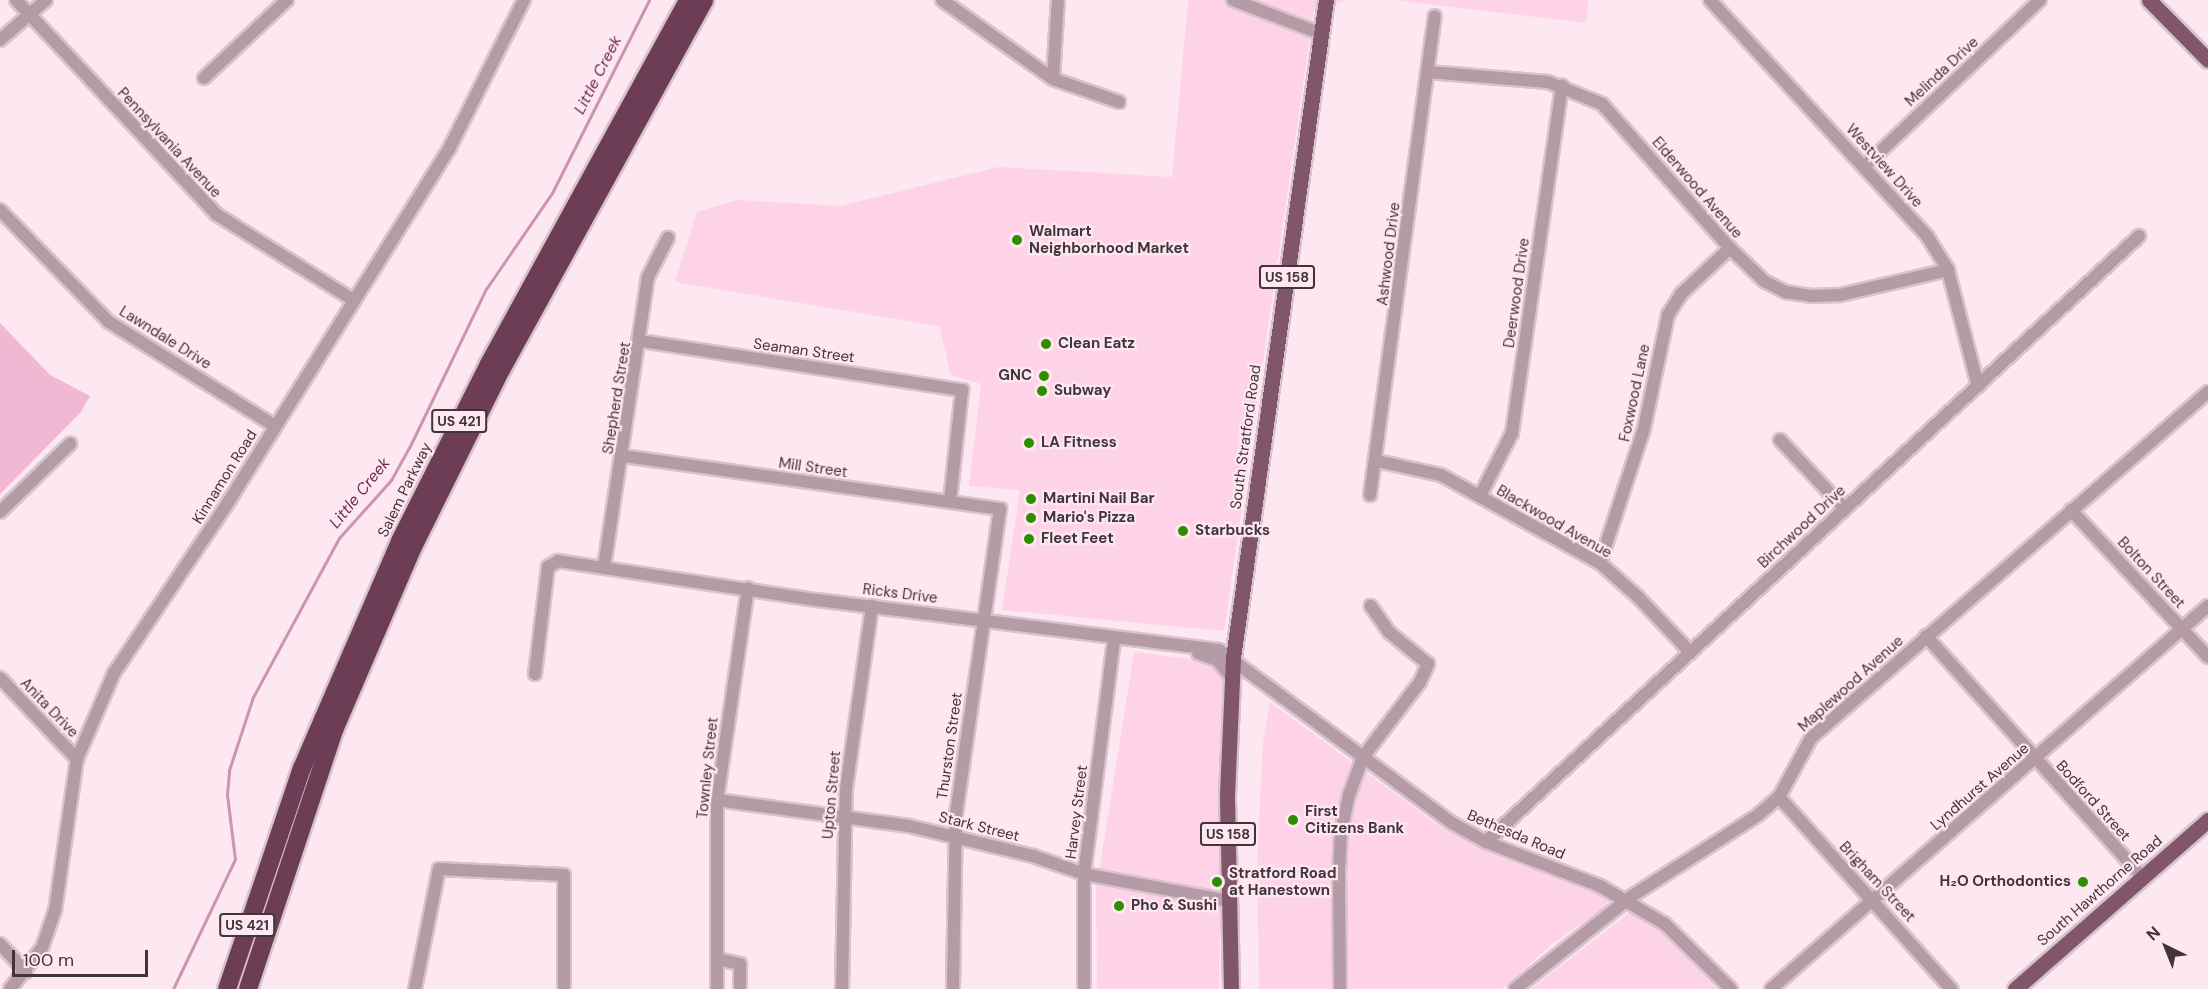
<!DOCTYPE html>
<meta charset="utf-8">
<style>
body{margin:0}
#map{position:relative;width:2208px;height:989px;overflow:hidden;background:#fde7f1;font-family:"DM Sans",sans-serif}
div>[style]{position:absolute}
.built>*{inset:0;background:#ffd3e7}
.green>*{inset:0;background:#f0b8d2}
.stream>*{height:3px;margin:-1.5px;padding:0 1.5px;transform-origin:1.5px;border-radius:1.5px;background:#cc95af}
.roads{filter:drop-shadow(2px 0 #d8c3cc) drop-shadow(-2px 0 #d8c3cc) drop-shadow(0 2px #d8c3cc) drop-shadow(0 -2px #d8c3cc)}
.minor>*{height:12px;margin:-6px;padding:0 6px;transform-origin:6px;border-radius:6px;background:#b49ba6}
.major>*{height:15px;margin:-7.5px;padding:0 7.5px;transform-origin:7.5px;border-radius:7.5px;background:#81566a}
.highway>*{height:18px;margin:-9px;padding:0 9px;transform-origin:9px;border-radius:9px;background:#6d3d55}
.dots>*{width:16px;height:16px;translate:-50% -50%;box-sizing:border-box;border:3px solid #fde7f1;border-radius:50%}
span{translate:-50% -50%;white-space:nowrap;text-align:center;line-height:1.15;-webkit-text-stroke:4.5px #fde7f1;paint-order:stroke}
.shield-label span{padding:2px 4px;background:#fde7f1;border:2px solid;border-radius:4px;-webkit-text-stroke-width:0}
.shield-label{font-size:14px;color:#42343a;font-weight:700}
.street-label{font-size:15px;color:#42343a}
.poi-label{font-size:15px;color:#42343a;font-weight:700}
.left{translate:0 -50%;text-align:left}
.right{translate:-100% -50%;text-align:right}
.water-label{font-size:16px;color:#6d2a4e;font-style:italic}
.north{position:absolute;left:2136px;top:917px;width:60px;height:60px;-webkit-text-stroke:4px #fde7f1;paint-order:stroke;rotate:317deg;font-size:16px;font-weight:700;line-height:24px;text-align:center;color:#42343a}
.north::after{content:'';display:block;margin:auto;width:21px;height:27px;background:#42343a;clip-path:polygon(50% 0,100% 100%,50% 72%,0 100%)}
.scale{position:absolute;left:12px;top:950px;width:136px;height:27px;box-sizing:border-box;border:3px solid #42343a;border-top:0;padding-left:8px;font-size:18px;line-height:21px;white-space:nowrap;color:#42343a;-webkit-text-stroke:4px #fde7f1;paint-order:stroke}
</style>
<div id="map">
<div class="built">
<div style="clip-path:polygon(1188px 0,1348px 0,1314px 9px,1224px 631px,1002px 610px,1020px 490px,969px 486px,981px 384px,951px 375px,939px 326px,675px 282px,697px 212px,738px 200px,841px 206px,998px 167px,1172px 177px)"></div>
<div style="clip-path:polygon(1394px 0,1587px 0,1588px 1px,1586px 23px)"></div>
<div style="clip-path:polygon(1134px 652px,1224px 663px,1219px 989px,1097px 989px,1096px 892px)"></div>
<div style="clip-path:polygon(1270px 702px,1442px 828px,1492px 854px,1606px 897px,1608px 905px,1552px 944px,1502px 989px,1259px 989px,1257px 865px,1263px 742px)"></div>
<div style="clip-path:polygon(1632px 911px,1669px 938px,1717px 989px,1531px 989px)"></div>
</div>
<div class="green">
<div style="clip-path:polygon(0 323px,50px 375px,90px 396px,81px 412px,0 494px)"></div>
</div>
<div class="stream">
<div style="left:173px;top:989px;width:144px;rotate:-64.5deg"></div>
<div style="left:235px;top:859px;width:64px;rotate:-97.1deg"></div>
<div style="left:227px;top:795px;width:25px;rotate:-85deg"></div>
<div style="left:229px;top:770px;width:77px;rotate:-71.8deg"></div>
<div style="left:253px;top:697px;width:181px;rotate:-61.6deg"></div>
<div style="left:339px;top:538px;width:78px;rotate:-48.1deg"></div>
<div style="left:391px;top:480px;width:37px;rotate:-61deg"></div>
<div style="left:409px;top:448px;width:177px;rotate:-64.2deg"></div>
<div style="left:486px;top:289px;width:116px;rotate:-55.5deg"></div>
<div style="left:552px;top:193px;width:216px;rotate:-63.3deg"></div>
</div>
<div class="roads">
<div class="minor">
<div style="left:16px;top:0;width:293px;rotate:46.9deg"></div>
<div style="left:216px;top:214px;width:162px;rotate:32.1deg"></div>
<div style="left:942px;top:0;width:136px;rotate:35.4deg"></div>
<div style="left:1053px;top:79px;width:70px;rotate:19.2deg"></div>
<div style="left:1233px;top:0;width:95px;rotate:20.9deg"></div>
<div style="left:1710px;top:0;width:321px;rotate:47.4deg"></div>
<div style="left:1927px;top:236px;width:40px;rotate:58deg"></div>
<div style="left:1948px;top:270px;width:120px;rotate:75.5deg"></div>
<div style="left:0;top:40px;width:61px;rotate:-41deg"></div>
<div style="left:1428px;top:72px;width:120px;rotate:4.8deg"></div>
<div style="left:1548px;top:82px;width:58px;rotate:22.2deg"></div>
<div style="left:1602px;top:104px;width:193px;rotate:48.4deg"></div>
<div style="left:1730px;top:248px;width:47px;rotate:44.1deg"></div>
<div style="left:1764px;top:281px;width:25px;rotate:27deg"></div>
<div style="left:1786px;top:292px;width:25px;rotate:9deg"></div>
<div style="left:1811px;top:296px;width:29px;rotate:-2deg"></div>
<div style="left:1840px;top:295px;width:111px;rotate:-13deg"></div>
<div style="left:204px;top:78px;width:114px;rotate:-43.2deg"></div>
<div style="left:1053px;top:79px;width:79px;rotate:-86.4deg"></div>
<div style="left:1865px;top:166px;width:241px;rotate:-43.5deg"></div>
<div style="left:0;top:210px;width:156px;rotate:45.8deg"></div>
<div style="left:109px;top:322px;width:196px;rotate:32.1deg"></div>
<div style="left:641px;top:341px;width:325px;rotate:8.7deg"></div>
<div style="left:962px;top:390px;width:111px;rotate:96.2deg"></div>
<div style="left:1780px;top:440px;width:93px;rotate:46.7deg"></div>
<div style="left:623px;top:456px;width:381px;rotate:8deg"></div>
<div style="left:1000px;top:509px;width:307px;rotate:98.2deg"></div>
<div style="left:956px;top:813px;width:176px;rotate:91deg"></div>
<div style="left:1377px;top:461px;width:66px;rotate:12.3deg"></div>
<div style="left:1441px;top:475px;width:182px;rotate:29deg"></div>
<div style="left:1600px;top:563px;width:51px;rotate:41.8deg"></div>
<div style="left:1638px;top:597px;width:76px;rotate:46.6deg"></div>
<div style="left:1370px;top:495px;width:483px;rotate:-82.3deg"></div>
<div style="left:1480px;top:496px;width:71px;rotate:-63.1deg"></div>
<div style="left:1512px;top:433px;width:351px;rotate:-81.8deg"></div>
<div style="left:2071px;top:510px;width:201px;rotate:47deg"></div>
<div style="left:0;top:512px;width:98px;rotate:-44.2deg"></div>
<div style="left:1600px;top:563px;width:142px;rotate:-71.9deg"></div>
<div style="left:1644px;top:428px;width:116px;rotate:-78deg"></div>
<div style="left:1668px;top:315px;width:25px;rotate:-58deg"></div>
<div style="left:1681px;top:294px;width:67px;rotate:-43.2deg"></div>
<div style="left:604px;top:567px;width:293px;rotate:-81.4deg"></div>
<div style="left:648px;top:277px;width:44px;rotate:-62.9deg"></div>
<div style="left:1926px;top:636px;width:325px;rotate:48.1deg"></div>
<div style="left:1198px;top:653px;width:20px;rotate:20deg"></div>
<div style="left:1217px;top:660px;width:25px;rotate:50deg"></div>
<div style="left:535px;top:674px;width:108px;rotate:-83.1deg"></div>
<div style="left:548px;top:567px;width:12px;rotate:-31deg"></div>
<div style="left:558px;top:561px;width:262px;rotate:8.6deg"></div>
<div style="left:817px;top:600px;width:405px;rotate:7.1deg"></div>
<div style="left:1219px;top:650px;width:290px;rotate:36.6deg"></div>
<div style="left:1452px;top:823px;width:39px;rotate:29deg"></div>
<div style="left:1486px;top:842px;width:122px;rotate:21.1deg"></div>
<div style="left:1600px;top:886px;width:75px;rotate:30.3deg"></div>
<div style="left:1665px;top:924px;width:93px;rotate:44.6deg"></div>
<div style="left:0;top:678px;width:112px;rotate:46.5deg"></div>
<div style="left:1779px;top:797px;width:258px;rotate:48.1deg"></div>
<div style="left:717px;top:800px;width:194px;rotate:7.7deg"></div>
<div style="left:909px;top:826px;width:128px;rotate:13.6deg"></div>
<div style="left:1033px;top:856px;width:54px;rotate:19.4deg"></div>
<div style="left:1084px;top:874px;width:148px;rotate:10.5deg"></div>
<div style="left:1486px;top:842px;width:891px;rotate:-42.86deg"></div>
<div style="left:0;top:944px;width:38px;rotate:47deg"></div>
<div style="left:718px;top:959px;width:23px;rotate:13deg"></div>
<div style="left:740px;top:964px;width:25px;rotate:90deg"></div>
<div style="left:10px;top:989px;width:52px;rotate:-52deg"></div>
<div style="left:42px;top:948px;width:39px;rotate:-71deg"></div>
<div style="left:55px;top:911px;width:154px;rotate:-81.8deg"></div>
<div style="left:77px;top:759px;width:94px;rotate:-66.7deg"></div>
<div style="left:114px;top:673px;width:207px;rotate:-56.2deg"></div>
<div style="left:229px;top:501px;width:415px;rotate:-58deg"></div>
<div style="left:449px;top:149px;width:167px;rotate:-63.3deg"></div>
<div style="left:415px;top:989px;width:122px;rotate:-78.7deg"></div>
<div style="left:439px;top:869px;width:125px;rotate:2.7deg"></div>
<div style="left:564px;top:875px;width:114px;rotate:90deg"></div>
<div style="left:717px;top:989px;width:189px;rotate:-90deg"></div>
<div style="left:717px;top:800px;width:214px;rotate:-81.7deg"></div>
<div style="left:842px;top:989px;width:200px;rotate:-88.9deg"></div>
<div style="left:846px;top:789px;width:185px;rotate:-81.9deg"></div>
<div style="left:1084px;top:989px;width:115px;rotate:-90deg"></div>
<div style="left:1084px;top:874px;width:237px;rotate:-82.7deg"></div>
<div style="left:1340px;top:989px;width:118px;rotate:-90.5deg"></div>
<div style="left:1339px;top:871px;width:39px;rotate:-87deg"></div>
<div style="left:1341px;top:832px;width:38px;rotate:-78deg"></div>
<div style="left:1349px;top:795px;width:40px;rotate:-69.8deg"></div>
<div style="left:1363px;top:757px;width:94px;rotate:-52.8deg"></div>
<div style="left:1420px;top:682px;width:20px;rotate:-66deg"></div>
<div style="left:1428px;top:664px;width:50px;rotate:-140.6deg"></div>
<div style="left:1389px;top:632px;width:32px;rotate:-125deg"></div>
<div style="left:1515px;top:989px;width:149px;rotate:-38.5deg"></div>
<div style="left:1632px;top:896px;width:150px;rotate:-32.7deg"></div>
<div style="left:1758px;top:815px;width:28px;rotate:-41deg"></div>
<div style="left:1779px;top:797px;width:67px;rotate:-61.5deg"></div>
<div style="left:1811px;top:738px;width:527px;rotate:-41.07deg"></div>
<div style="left:1771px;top:989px;width:581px;rotate:-41.23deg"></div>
</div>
<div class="major">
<div style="left:2149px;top:0;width:84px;rotate:45.5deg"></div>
<div style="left:1231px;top:989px;width:194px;rotate:-91.2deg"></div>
<div style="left:1227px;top:795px;width:137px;rotate:-87.5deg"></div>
<div style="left:1233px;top:658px;width:665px;rotate:-81.96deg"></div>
<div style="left:2015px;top:989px;width:257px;rotate:-41.2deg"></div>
</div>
<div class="highway">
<div style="left:227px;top:989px;width:233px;rotate:-71.3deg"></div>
<div style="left:302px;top:768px;width:247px;rotate:-66.6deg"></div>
<div style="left:400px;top:541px;width:198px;rotate:-63.3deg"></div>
<div style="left:489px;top:364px;width:415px;rotate:-61.3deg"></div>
<div style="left:248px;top:989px;width:275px;rotate:-71.6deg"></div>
<div style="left:335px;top:728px;width:197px;rotate:-66.7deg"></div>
<div style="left:413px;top:547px;width:198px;rotate:-63.6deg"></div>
<div style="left:501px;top:370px;width:422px;rotate:-61.2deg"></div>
</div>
</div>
<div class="dots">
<div style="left:1017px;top:240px;background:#2f8e00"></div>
<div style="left:1046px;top:344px;background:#2f8e00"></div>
<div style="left:1044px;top:376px;background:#2f8e00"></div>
<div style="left:1042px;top:391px;background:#2f8e00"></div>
<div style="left:1029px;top:443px;background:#2f8e00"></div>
<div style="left:1031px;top:499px;background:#2f8e00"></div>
<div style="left:1031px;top:518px;background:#2f8e00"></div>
<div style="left:1183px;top:531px;background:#2f8e00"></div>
<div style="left:1029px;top:539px;background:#2f8e00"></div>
<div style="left:1293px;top:820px;background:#2f8e00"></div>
<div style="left:1217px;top:882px;background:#2f8e00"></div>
<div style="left:2083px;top:882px;background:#2f8e00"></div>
<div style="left:1119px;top:906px;background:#2f8e00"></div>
</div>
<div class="shield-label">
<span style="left:1287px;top:277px">US 158</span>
<span style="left:459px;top:421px">US 421</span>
<span style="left:1228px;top:834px">US 158</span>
<span style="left:247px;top:925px">US 421</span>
</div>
<div class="street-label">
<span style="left:1942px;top:72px;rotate:-43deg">Melinda Drive</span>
<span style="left:169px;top:143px;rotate:47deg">Pennsylvania Avenue</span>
<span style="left:1884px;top:166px;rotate:48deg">Westview Drive</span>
<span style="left:1697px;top:188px;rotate:49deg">Elderwood Avenue</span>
<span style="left:1389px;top:254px;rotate:-83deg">Ashwood Drive</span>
<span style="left:1517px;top:293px;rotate:-82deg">Deerwood Drive</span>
<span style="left:165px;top:338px;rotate:32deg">Lawndale Drive</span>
<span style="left:804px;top:351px;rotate:8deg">Seaman Street</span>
<span style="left:1635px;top:393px;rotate:-78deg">Foxwood Lane</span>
<span style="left:617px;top:398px;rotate:-81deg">Shepherd Street</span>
<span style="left:1246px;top:437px;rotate:-82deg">South Stratford Road</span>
<span style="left:813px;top:468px;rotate:8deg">Mill Street</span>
<span style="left:225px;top:477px;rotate:-58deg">Kinnamon Road</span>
<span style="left:405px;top:490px;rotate:-64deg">Salem Parkway</span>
<span style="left:1554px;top:522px;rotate:30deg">Blackwood Avenue</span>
<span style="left:1802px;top:527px;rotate:-43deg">Birchwood Drive</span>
<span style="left:2151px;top:573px;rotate:47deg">Bolton Street</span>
<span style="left:900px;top:594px;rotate:7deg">Ricks Drive</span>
<span style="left:1851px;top:684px;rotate:-42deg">Maplewood Avenue</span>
<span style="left:49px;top:708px;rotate:46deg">Anita Drive</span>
<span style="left:950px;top:746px;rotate:-82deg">Thurston Street</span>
<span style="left:708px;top:768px;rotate:-84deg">Townley Street</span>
<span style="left:1980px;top:787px;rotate:-41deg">Lyndhurst Avenue</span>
<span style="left:832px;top:795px;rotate:-85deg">Upton Street</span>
<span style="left:2093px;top:801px;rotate:48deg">Bodford Street</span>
<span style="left:1077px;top:812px;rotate:-83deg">Harvey Street</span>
<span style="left:979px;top:827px;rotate:14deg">Stark Street</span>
<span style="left:1516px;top:835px;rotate:23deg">Bethesda Road</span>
<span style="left:1877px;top:882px;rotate:47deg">Brigham Street</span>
<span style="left:2100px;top:891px;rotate:-41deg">South Hawthorne Road</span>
</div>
<div class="poi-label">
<span class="left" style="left:1029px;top:240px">Walmart<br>Neighborhood Market</span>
<span class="left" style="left:1058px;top:344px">Clean Eatz</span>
<span class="right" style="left:1032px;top:376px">GNC</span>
<span class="left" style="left:1054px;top:391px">Subway</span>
<span class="left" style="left:1041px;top:443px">LA Fitness</span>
<span class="left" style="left:1043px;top:499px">Martini Nail Bar</span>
<span class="left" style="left:1043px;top:518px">Mario's Pizza</span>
<span class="left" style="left:1195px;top:531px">Starbucks</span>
<span class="left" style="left:1041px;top:539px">Fleet Feet</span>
<span class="left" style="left:1305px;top:820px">First<br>Citizens Bank</span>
<span class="left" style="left:1229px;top:882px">Stratford Road<br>at Hanestown</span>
<span class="right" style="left:2071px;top:882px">H₂O Orthodontics</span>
<span class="left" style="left:1131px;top:906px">Pho &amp; Sushi</span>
</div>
<div class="water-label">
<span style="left:598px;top:75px;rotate:-63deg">Little Creek</span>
<span style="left:360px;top:493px;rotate:-51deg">Little Creek</span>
</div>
<div class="north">N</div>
<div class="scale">100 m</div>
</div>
